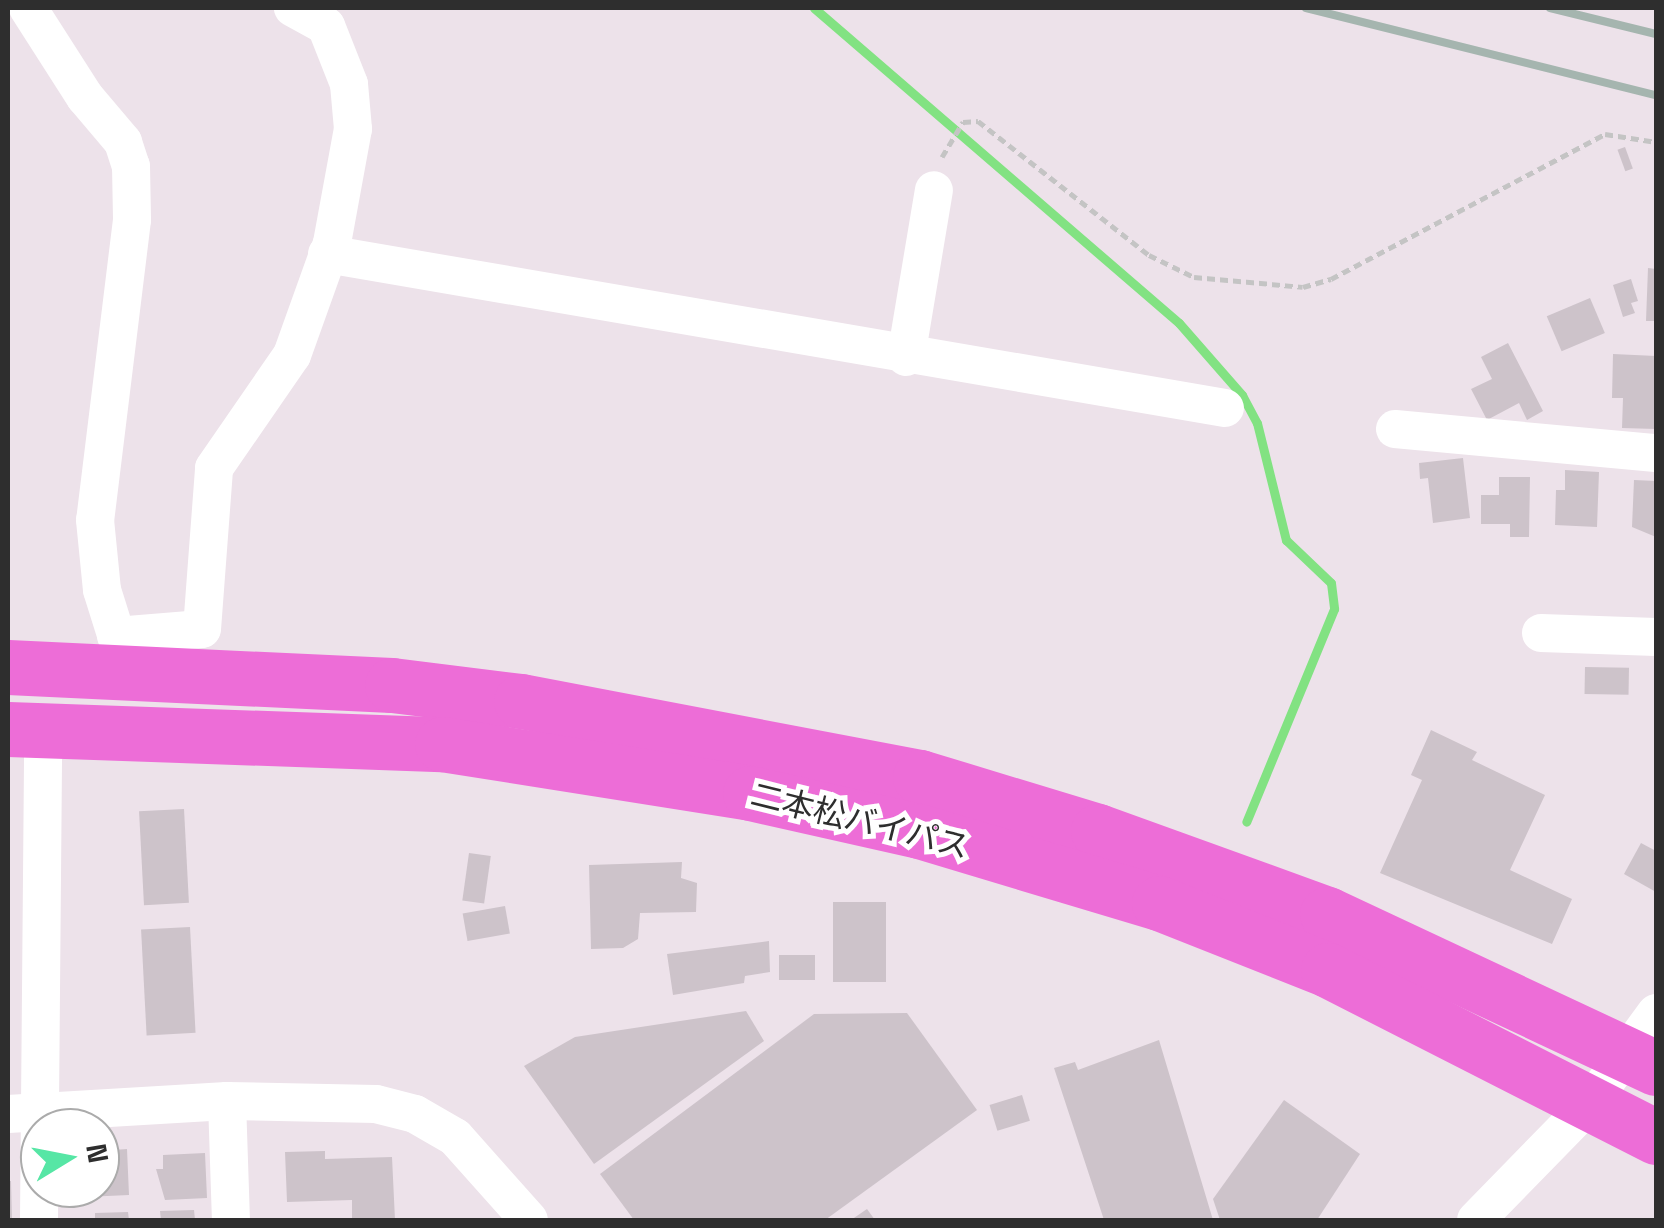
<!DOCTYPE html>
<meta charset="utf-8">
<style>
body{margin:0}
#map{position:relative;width:1664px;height:1228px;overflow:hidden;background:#ede2ea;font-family:"Space Grotesk","Noto Sans JP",sans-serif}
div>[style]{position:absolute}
.stream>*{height:9px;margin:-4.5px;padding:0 4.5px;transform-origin:4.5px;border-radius:4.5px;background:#82e282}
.building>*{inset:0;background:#cdc3ca;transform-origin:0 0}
.path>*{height:5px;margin-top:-2.5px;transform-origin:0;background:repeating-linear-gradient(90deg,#c4c4c4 0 8px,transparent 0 13px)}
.minor>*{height:38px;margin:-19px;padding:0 19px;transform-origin:19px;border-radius:19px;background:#fff}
.highway>*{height:55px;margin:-27.5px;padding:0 27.5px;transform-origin:27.5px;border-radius:27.5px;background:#ed6dd7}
.rail>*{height:8px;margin:-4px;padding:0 4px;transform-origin:4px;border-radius:4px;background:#a5b5af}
span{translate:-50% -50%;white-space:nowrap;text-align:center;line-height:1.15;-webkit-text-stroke:10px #fff;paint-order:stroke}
.street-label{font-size:32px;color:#2e2e2e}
.frame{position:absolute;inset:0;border:10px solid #2e2e2e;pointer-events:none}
.north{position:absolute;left:20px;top:1108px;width:100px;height:100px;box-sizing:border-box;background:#fff;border:2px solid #ababab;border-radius:50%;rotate:80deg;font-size:28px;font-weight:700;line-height:40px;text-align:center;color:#2e2e2e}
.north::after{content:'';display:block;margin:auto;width:35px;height:45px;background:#56e6a5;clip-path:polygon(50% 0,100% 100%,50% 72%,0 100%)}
</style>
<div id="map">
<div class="stream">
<div style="left:814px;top:8px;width:482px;rotate:40.8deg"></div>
<div style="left:1179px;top:323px;width:96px;rotate:48.8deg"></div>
<div style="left:1242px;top:395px;width:32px;rotate:62deg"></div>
<div style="left:1257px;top:423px;width:121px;rotate:76.1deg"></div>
<div style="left:1286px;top:540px;width:62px;rotate:43.7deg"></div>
<div style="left:1331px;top:583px;width:26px;rotate:83deg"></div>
<div style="left:1334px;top:609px;width:230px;rotate:112.4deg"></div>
</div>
<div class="building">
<div style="left:1625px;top:147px;width:23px;height:8px;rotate:70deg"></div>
<div style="clip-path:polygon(1648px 268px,1656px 269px,1656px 321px,1646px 321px)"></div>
<div style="clip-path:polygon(1631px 279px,1638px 301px,1631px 303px,1635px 313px,1623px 317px,1613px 285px)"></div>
<div style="left:1590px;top:298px;width:38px;height:47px;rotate:67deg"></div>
<div style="clip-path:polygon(1508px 343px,1543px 411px,1527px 420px,1519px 403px,1487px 420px,1471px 389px,1492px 379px,1481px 357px)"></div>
<div style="clip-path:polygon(1613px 354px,1656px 356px,1656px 429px,1622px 428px,1623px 398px,1612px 398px)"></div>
<div style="clip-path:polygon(1463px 458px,1470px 518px,1433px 523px,1428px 478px,1420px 479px,1419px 463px)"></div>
<div style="clip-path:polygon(1565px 470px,1599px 472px,1597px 527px,1555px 525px,1556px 490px,1565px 490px)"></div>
<div style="clip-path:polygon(1499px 477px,1530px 477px,1529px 537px,1510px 537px,1510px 524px,1481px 524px,1481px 495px,1499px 495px)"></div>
<div style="clip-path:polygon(1634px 480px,1656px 481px,1656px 537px,1632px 527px)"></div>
<div style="left:1585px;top:667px;width:44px;height:27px;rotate:1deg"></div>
<div style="clip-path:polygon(1431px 730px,1477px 752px,1472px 760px,1545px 795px,1510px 870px,1572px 899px,1552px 944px,1380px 873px,1422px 780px,1411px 775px)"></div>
<div style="left:184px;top:809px;width:94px;height:45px;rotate:87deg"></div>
<div style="clip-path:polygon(1641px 843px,1656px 851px,1656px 892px,1624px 874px)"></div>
<div style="left:469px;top:853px;width:22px;height:48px;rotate:8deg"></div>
<div style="clip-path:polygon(682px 862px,681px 878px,697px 883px,696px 912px,640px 913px,638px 939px,623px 948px,591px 949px,589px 865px)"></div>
<div style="left:833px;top:902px;width:53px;height:80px"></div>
<div style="left:505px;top:906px;width:28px;height:43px;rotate:80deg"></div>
<div style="left:190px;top:927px;width:106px;height:49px;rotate:87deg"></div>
<div style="clip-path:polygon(769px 941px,770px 972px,745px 976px,744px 983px,673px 995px,667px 954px)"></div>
<div style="left:815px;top:955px;width:25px;height:36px;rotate:90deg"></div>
<div style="clip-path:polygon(746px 1011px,764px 1041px,594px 1164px,524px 1066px,575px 1037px)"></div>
<div style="clip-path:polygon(907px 1013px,977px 1110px,825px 1220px,634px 1220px,600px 1174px,814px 1014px)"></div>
<div style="clip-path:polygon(1159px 1040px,1213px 1220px,1104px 1220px,1054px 1068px,1075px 1062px,1078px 1070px)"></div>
<div style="left:1022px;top:1095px;width:27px;height:34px;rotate:73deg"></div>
<div style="clip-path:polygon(1284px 1100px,1360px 1154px,1317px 1220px,1220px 1220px,1213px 1199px)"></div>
<div style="clip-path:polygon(127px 1149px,129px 1195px,85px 1197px,84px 1188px,100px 1188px,100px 1151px)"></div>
<div style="clip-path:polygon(325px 1151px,325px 1159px,392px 1157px,395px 1220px,352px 1220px,352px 1200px,287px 1202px,285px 1152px)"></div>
<div style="clip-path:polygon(205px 1153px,207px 1198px,165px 1200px,156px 1169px,163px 1169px,163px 1155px)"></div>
<div style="clip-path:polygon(8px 1181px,11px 1181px,12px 1220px,8px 1220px)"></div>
<div style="clip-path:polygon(867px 1209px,875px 1220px,851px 1220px)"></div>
<div style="clip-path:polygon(194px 1210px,195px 1220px,161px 1220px,160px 1211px)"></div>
<div style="clip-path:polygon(128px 1212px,129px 1220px,95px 1220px,95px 1213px)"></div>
</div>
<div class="path">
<div style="left:942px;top:157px;width:41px;rotate:-59deg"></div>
<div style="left:963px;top:122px;width:15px;rotate:-4deg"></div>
<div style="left:978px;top:121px;width:217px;rotate:38.1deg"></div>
<div style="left:1149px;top:255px;width:50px;rotate:26.1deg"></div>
<div style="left:1194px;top:277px;width:109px;rotate:5.2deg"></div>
<div style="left:1303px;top:287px;width:29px;rotate:-16deg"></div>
<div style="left:1331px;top:279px;width:310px;rotate:-27.9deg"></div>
<div style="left:1605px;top:134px;width:52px;rotate:8.9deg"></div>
</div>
<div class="minor">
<div style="left:28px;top:8px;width:106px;rotate:57.4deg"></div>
<div style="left:85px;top:97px;width:59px;rotate:49.8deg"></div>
<div style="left:123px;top:142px;width:25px;rotate:72deg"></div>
<div style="left:131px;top:166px;width:54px;rotate:88.9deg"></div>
<div style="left:132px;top:220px;width:302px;rotate:97deg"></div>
<div style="left:95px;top:520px;width:70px;rotate:84.3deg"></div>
<div style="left:102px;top:590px;width:70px;rotate:72.6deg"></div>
<div style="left:327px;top:254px;width:911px;rotate:9.73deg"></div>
<div style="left:906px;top:357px;width:169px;rotate:-80.5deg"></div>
<div style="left:1395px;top:429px;width:262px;rotate:5.3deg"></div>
<div style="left:1541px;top:633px;width:115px;rotate:2deg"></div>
<div style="left:116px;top:636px;width:86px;rotate:-4.7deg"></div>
<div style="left:202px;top:629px;width:161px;rotate:-85.7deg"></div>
<div style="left:214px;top:468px;width:137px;rotate:-55.4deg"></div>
<div style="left:292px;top:355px;width:119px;rotate:-70.3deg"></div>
<div style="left:332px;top:243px;width:116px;rotate:-79.6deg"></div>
<div style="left:353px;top:129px;width:45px;rotate:-95.1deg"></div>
<div style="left:349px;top:84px;width:62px;rotate:-111.6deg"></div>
<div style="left:326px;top:26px;width:38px;rotate:-151deg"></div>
<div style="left:227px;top:1101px;width:119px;rotate:88.1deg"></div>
<div style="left:8px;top:1114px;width:219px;rotate:-3.4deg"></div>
<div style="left:227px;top:1101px;width:149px;rotate:1.2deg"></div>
<div style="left:376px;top:1104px;width:40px;rotate:14.4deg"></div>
<div style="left:415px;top:1114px;width:46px;rotate:29.9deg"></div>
<div style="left:455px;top:1137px;width:111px;rotate:48.3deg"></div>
<div style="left:39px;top:1220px;width:490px;rotate:-89.5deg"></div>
<div style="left:1476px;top:1220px;width:165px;rotate:-45.7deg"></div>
<div style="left:1591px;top:1102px;width:110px;rotate:-53.9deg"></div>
</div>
<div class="highway">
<div style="left:8px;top:667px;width:384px;rotate:2.7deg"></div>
<div style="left:392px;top:685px;width:130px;rotate:7.1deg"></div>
<div style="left:521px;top:701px;width:406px;rotate:10.8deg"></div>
<div style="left:920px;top:777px;width:186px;rotate:16.9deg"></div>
<div style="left:1098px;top:831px;width:244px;rotate:19.9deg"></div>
<div style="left:1327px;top:914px;width:363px;rotate:25.1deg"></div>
<div style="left:8px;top:729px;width:434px;rotate:2deg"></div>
<div style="left:442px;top:744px;width:312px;rotate:9deg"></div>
<div style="left:750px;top:793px;width:173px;rotate:12.7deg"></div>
<div style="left:919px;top:831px;width:251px;rotate:16.7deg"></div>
<div style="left:1159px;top:903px;width:182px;rotate:21.6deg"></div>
<div style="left:1328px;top:970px;width:368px;rotate:27deg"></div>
</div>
<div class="rail">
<div style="left:1306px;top:8px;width:361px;rotate:14deg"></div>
<div style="left:1550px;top:8px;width:109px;rotate:13.8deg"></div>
</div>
<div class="street-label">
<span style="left:860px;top:821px;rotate:14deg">二本松バイパス</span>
</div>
<div class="frame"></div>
<div class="north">N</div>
</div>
